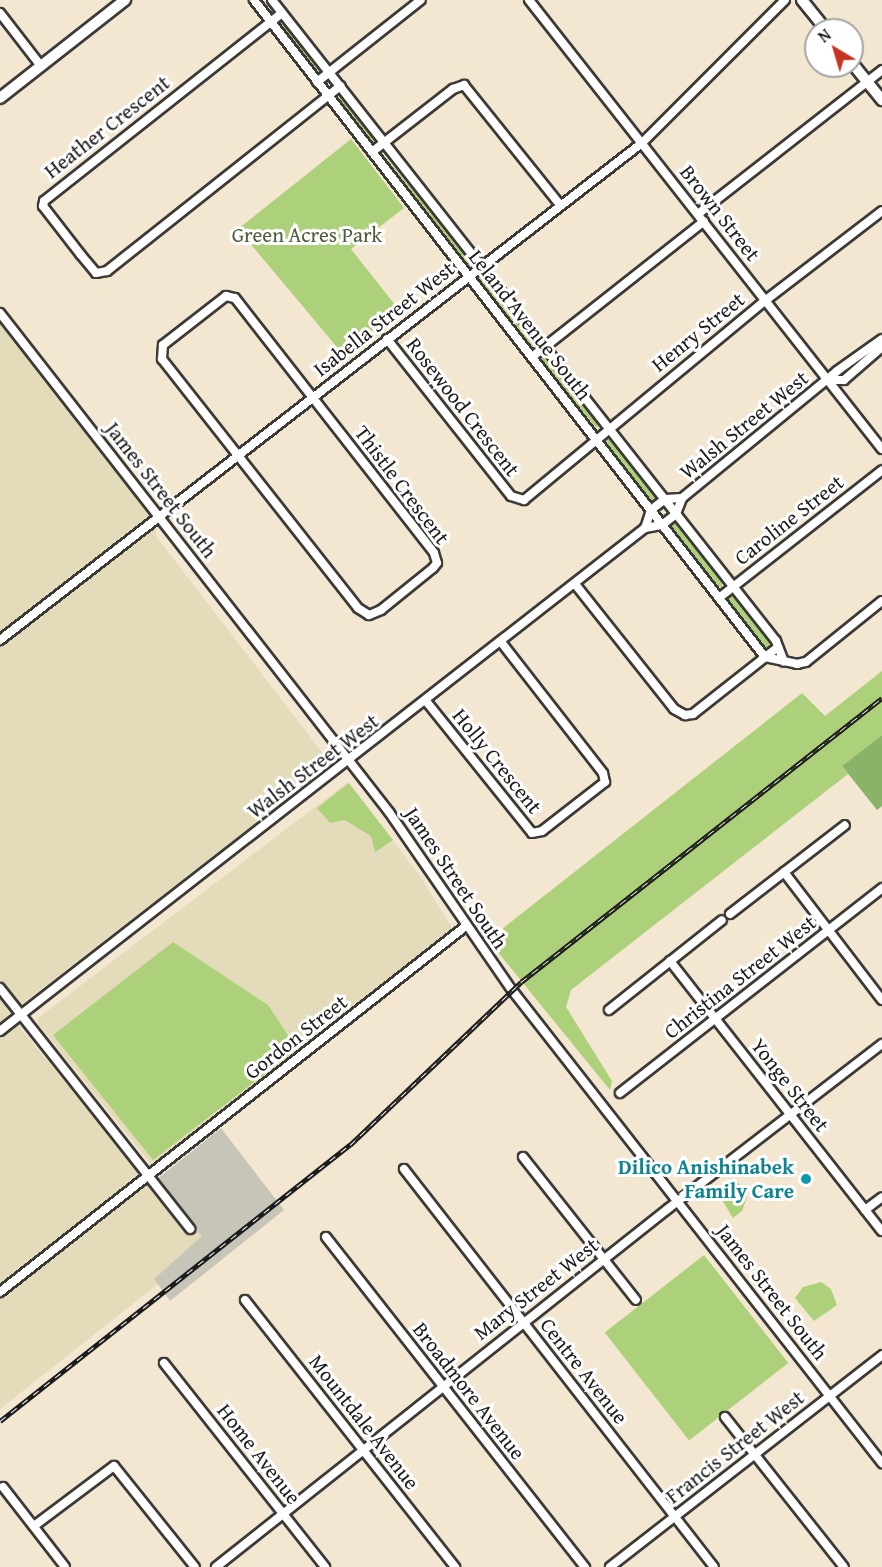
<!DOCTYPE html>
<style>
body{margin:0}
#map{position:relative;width:882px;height:1567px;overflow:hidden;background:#f4e7d1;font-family:"Gentium Book Plus",serif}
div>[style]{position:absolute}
.built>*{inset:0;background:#e3dbba}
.industrial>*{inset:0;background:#c6c5b8}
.green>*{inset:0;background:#add17a;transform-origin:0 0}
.forest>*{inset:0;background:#8ab36a}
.roads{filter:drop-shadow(2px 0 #3c3a37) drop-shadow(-2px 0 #3c3a37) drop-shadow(0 2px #3c3a37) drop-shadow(0 -2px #3c3a37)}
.minor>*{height:8px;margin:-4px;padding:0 4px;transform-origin:4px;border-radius:4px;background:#fff}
.major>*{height:10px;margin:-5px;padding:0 5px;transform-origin:5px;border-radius:5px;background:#fff}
.rail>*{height:4.5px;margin-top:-2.25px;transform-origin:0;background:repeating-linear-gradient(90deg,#fff 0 7px,#1c1c1c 0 14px);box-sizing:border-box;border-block:2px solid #1c1c1c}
.dots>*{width:16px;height:16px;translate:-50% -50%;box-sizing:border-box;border:3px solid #fff;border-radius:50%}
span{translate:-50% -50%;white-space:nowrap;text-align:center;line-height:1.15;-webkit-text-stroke:6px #fff;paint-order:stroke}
.street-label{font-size:21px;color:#1c1c1c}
.park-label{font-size:21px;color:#4f5b3d}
.culture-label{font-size:21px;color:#0d838f;font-weight:700}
.right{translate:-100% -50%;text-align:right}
.north{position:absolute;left:804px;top:18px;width:60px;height:60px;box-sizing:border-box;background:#fff;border:2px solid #a4a4a4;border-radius:50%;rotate:322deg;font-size:16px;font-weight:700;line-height:24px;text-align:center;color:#1c1c1c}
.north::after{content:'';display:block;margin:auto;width:21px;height:27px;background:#c8321e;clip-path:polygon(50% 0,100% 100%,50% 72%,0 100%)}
</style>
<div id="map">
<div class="built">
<div style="clip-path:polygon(0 305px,155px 509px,156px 536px,331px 764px,9px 1014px,151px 1187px,217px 1135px,268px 1197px,0 1409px)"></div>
<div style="clip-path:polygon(348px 782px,420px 876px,454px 931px,156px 1164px,150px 1163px,38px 1024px,38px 1018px)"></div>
</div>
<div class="industrial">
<div style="clip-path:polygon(221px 1128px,284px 1210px,170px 1301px,154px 1279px,202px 1236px,156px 1180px)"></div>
</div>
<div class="green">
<div style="clip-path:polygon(284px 21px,320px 67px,319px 72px,281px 28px)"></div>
<div style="clip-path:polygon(341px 95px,376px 138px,374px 143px,339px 103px,336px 99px)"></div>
<div style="clip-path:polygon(351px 139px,404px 208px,351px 249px,403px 315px,347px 359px,238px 229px)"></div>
<div style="clip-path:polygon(382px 153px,471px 260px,470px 266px,467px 267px,381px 157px)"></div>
<div style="clip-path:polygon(479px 277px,484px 278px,534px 341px,533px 347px,528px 346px,477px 281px)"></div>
<div style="clip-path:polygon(542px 358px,547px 358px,598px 423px,597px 429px,541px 362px)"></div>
<div style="clip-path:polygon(609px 438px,655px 494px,654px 501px,648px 500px,605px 445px)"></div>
<div style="clip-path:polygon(672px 522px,678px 523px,722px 580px,722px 587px,714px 586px,669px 529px)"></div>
<div style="clip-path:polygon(730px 597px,736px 597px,769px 641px,769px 647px,763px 648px,727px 602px)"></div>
<div style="clip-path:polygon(882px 671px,882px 735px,842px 766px,848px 774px,571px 990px,566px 1007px,612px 1081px,610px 1090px,488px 940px,802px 693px,825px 716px)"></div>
<div style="clip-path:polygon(349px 783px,393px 840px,375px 852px,371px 836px,345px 820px,330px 823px,317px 808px)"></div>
<div style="clip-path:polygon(173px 942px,268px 1005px,297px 1049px,153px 1160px,53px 1035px)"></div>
<div style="clip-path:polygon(737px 1181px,747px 1197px,742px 1211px,733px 1218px,719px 1195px)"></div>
<div style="left:704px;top:1255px;width:137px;height:126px;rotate:52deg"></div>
<div style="clip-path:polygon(821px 1282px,831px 1289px,837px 1305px,814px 1321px,795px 1298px,803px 1287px)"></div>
</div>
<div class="forest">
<div style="clip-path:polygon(882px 735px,882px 806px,877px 810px,842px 766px)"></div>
</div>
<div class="roads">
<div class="minor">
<div style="left:254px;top:0;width:832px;rotate:52.13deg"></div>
<div style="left:765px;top:657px;width:33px;rotate:12deg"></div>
<div style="left:797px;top:664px;width:9px;rotate:-13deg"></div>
<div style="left:806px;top:662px;width:97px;rotate:-38.8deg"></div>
<div style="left:272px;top:0;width:815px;rotate:51.82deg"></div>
<div style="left:776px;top:641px;width:22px;rotate:69deg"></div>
<div style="left:529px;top:0;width:571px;rotate:51.83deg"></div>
<div style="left:0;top:13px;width:67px;rotate:52.3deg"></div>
<div style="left:282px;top:13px;width:303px;rotate:141.7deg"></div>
<div style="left:44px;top:201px;width:5px;rotate:101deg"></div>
<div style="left:43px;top:206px;width:62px;rotate:52.2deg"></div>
<div style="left:81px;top:255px;width:23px;rotate:50deg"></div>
<div style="left:96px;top:273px;width:11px;rotate:-10deg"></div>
<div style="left:107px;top:271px;width:298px;rotate:-38.4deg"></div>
<div style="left:317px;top:82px;width:132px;rotate:-38.3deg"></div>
<div style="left:372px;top:152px;width:103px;rotate:-37.9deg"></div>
<div style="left:453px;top:89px;width:12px;rotate:-20deg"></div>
<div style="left:464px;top:85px;width:154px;rotate:51.3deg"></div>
<div style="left:698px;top:214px;width:234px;rotate:-38deg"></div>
<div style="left:226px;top:296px;width:9px;rotate:13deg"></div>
<div style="left:235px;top:298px;width:323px;rotate:52deg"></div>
<div style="left:434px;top:553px;width:10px;rotate:73deg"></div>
<div style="left:437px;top:563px;width:6px;rotate:129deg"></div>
<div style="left:433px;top:568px;width:67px;rotate:141.1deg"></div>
<div style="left:381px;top:610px;width:13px;rotate:157deg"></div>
<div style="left:369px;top:615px;width:13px;rotate:-148deg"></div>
<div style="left:358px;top:608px;width:317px;rotate:-128.2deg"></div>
<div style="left:162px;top:359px;width:14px;rotate:-86deg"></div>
<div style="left:163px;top:345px;width:80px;rotate:-37.9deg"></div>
<div style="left:0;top:313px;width:633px;rotate:52.06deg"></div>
<div style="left:389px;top:812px;width:216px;rotate:55.4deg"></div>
<div style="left:512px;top:990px;width:601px;rotate:51.97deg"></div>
<div style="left:387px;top:339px;width:200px;rotate:51.7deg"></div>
<div style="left:511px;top:496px;width:14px;rotate:17deg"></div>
<div style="left:524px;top:500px;width:314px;rotate:-39.6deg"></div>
<div style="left:766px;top:300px;width:146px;rotate:-37.5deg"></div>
<div style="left:532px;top:357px;width:219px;rotate:-38.3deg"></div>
<div style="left:829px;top:380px;width:15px"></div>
<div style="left:844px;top:380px;width:50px;rotate:-41deg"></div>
<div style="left:682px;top:498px;width:200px;rotate:-39.3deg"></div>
<div style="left:837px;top:371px;width:55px;rotate:-35.4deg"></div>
<div style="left:575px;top:584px;width:159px;rotate:51.6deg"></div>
<div style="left:674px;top:709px;width:13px;rotate:29deg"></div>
<div style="left:685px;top:715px;width:8px;rotate:-7deg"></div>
<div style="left:693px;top:714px;width:108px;rotate:-38.2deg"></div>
<div style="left:719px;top:598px;width:207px;rotate:-38.1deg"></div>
<div style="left:0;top:640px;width:812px;rotate:-37.75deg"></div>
<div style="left:642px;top:143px;width:202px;rotate:-45deg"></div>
<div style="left:426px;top:701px;width:169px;rotate:51.2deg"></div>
<div style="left:532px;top:833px;width:10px;rotate:-11deg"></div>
<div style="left:542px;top:831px;width:80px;rotate:-37.9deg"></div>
<div style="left:605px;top:782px;width:9px;rotate:-103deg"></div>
<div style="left:603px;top:773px;width:166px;rotate:-127.9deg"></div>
<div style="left:784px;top:872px;width:161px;rotate:52.6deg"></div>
<div style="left:730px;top:914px;width:145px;rotate:-37.7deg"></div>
<div style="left:670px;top:961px;width:343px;rotate:51.9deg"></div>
<div style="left:0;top:988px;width:307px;rotate:51.7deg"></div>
<div style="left:609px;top:1010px;width:144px;rotate:-38.5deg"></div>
<div style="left:0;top:1031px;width:818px;rotate:-37.95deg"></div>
<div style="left:645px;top:528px;width:17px;rotate:-10deg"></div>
<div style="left:662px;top:525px;width:18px;rotate:-38deg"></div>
<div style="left:676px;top:514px;width:17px;rotate:-69deg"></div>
<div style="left:682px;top:498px;width:17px;rotate:177deg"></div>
<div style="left:665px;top:499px;width:18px;rotate:142deg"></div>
<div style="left:651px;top:510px;width:19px;rotate:108deg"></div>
<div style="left:620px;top:1093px;width:333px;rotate:-38deg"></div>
<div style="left:523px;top:1157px;width:182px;rotate:51.7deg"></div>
<div style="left:404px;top:1169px;width:504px;rotate:52.09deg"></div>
<div style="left:865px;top:1210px;width:21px;rotate:-37deg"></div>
<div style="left:326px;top:1237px;width:420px;rotate:51.9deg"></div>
<div style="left:0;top:1292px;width:593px;rotate:-38.15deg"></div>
<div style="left:245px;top:1300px;width:340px;rotate:51.8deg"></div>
<div style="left:164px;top:1363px;width:260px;rotate:51.7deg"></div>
<div style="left:725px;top:1417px;width:191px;rotate:51.6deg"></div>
<div style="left:3px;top:1487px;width:101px;rotate:52.2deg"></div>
<div style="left:34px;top:1526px;width:100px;rotate:-36.9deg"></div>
<div style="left:114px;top:1466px;width:129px;rotate:51.3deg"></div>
<div style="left:216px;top:1567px;width:578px;rotate:-38.4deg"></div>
<div style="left:669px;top:1208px;width:269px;rotate:-37.6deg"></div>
<div style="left:610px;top:1567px;width:345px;rotate:-37.9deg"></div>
</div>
<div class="major">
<div style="left:802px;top:0;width:38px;rotate:51deg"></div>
<div style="left:852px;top:63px;width:48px;rotate:51deg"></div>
<div style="left:0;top:98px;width:159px;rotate:-38.1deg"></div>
</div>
</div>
<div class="rail">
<div style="left:0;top:1421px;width:446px;rotate:-38.3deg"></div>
<div style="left:350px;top:1145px;width:236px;rotate:-43.6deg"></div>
<div style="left:521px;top:982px;width:459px;rotate:-38.2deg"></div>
</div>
<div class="dots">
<div style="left:806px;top:1179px;background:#0f9aa8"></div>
</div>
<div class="street-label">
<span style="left:107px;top:127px;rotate:-38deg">Heather Crescent</span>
<span style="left:720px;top:213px;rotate:52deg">Brown Street</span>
<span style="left:384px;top:319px;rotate:-38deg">Isabella Street West</span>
<span style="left:530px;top:325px;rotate:52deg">Leland Avenue South</span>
<span style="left:698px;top:332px;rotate:-39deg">Henry Street</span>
<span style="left:463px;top:407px;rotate:52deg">Rosewood Crescent</span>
<span style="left:744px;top:425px;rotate:-39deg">Walsh Street West</span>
<span style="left:402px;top:485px;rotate:53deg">Thistle Crescent</span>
<span style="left:161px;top:490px;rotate:52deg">James Street South</span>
<span style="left:789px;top:520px;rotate:-38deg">Caroline Street</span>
<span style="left:497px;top:761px;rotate:51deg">Holly Crescent</span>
<span style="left:313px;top:766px;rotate:-37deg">Walsh Street West</span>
<span style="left:456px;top:878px;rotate:56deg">James Street South</span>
<span style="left:740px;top:977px;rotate:-38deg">Christina Street West</span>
<span style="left:296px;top:1037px;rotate:-38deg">Gordon Street</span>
<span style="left:790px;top:1085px;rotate:52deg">Yonge Street</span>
<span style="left:536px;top:1289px;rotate:-38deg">Mary Street West</span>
<span style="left:772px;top:1292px;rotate:52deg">James Street South</span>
<span style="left:584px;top:1371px;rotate:52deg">Centre Avenue</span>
<span style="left:469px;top:1391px;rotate:52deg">Broadmore Avenue</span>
<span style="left:364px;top:1422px;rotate:52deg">Mountdale Avenue</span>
<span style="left:735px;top:1447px;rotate:-38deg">Francis Street West</span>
<span style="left:259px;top:1454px;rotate:52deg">Home Avenue</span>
</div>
<div class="park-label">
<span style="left:307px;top:235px">Green Acres Park</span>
</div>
<div class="culture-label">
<span class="right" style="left:794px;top:1179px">Dilico Anishinabek<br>Family Care</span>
</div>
<div class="north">N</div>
</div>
